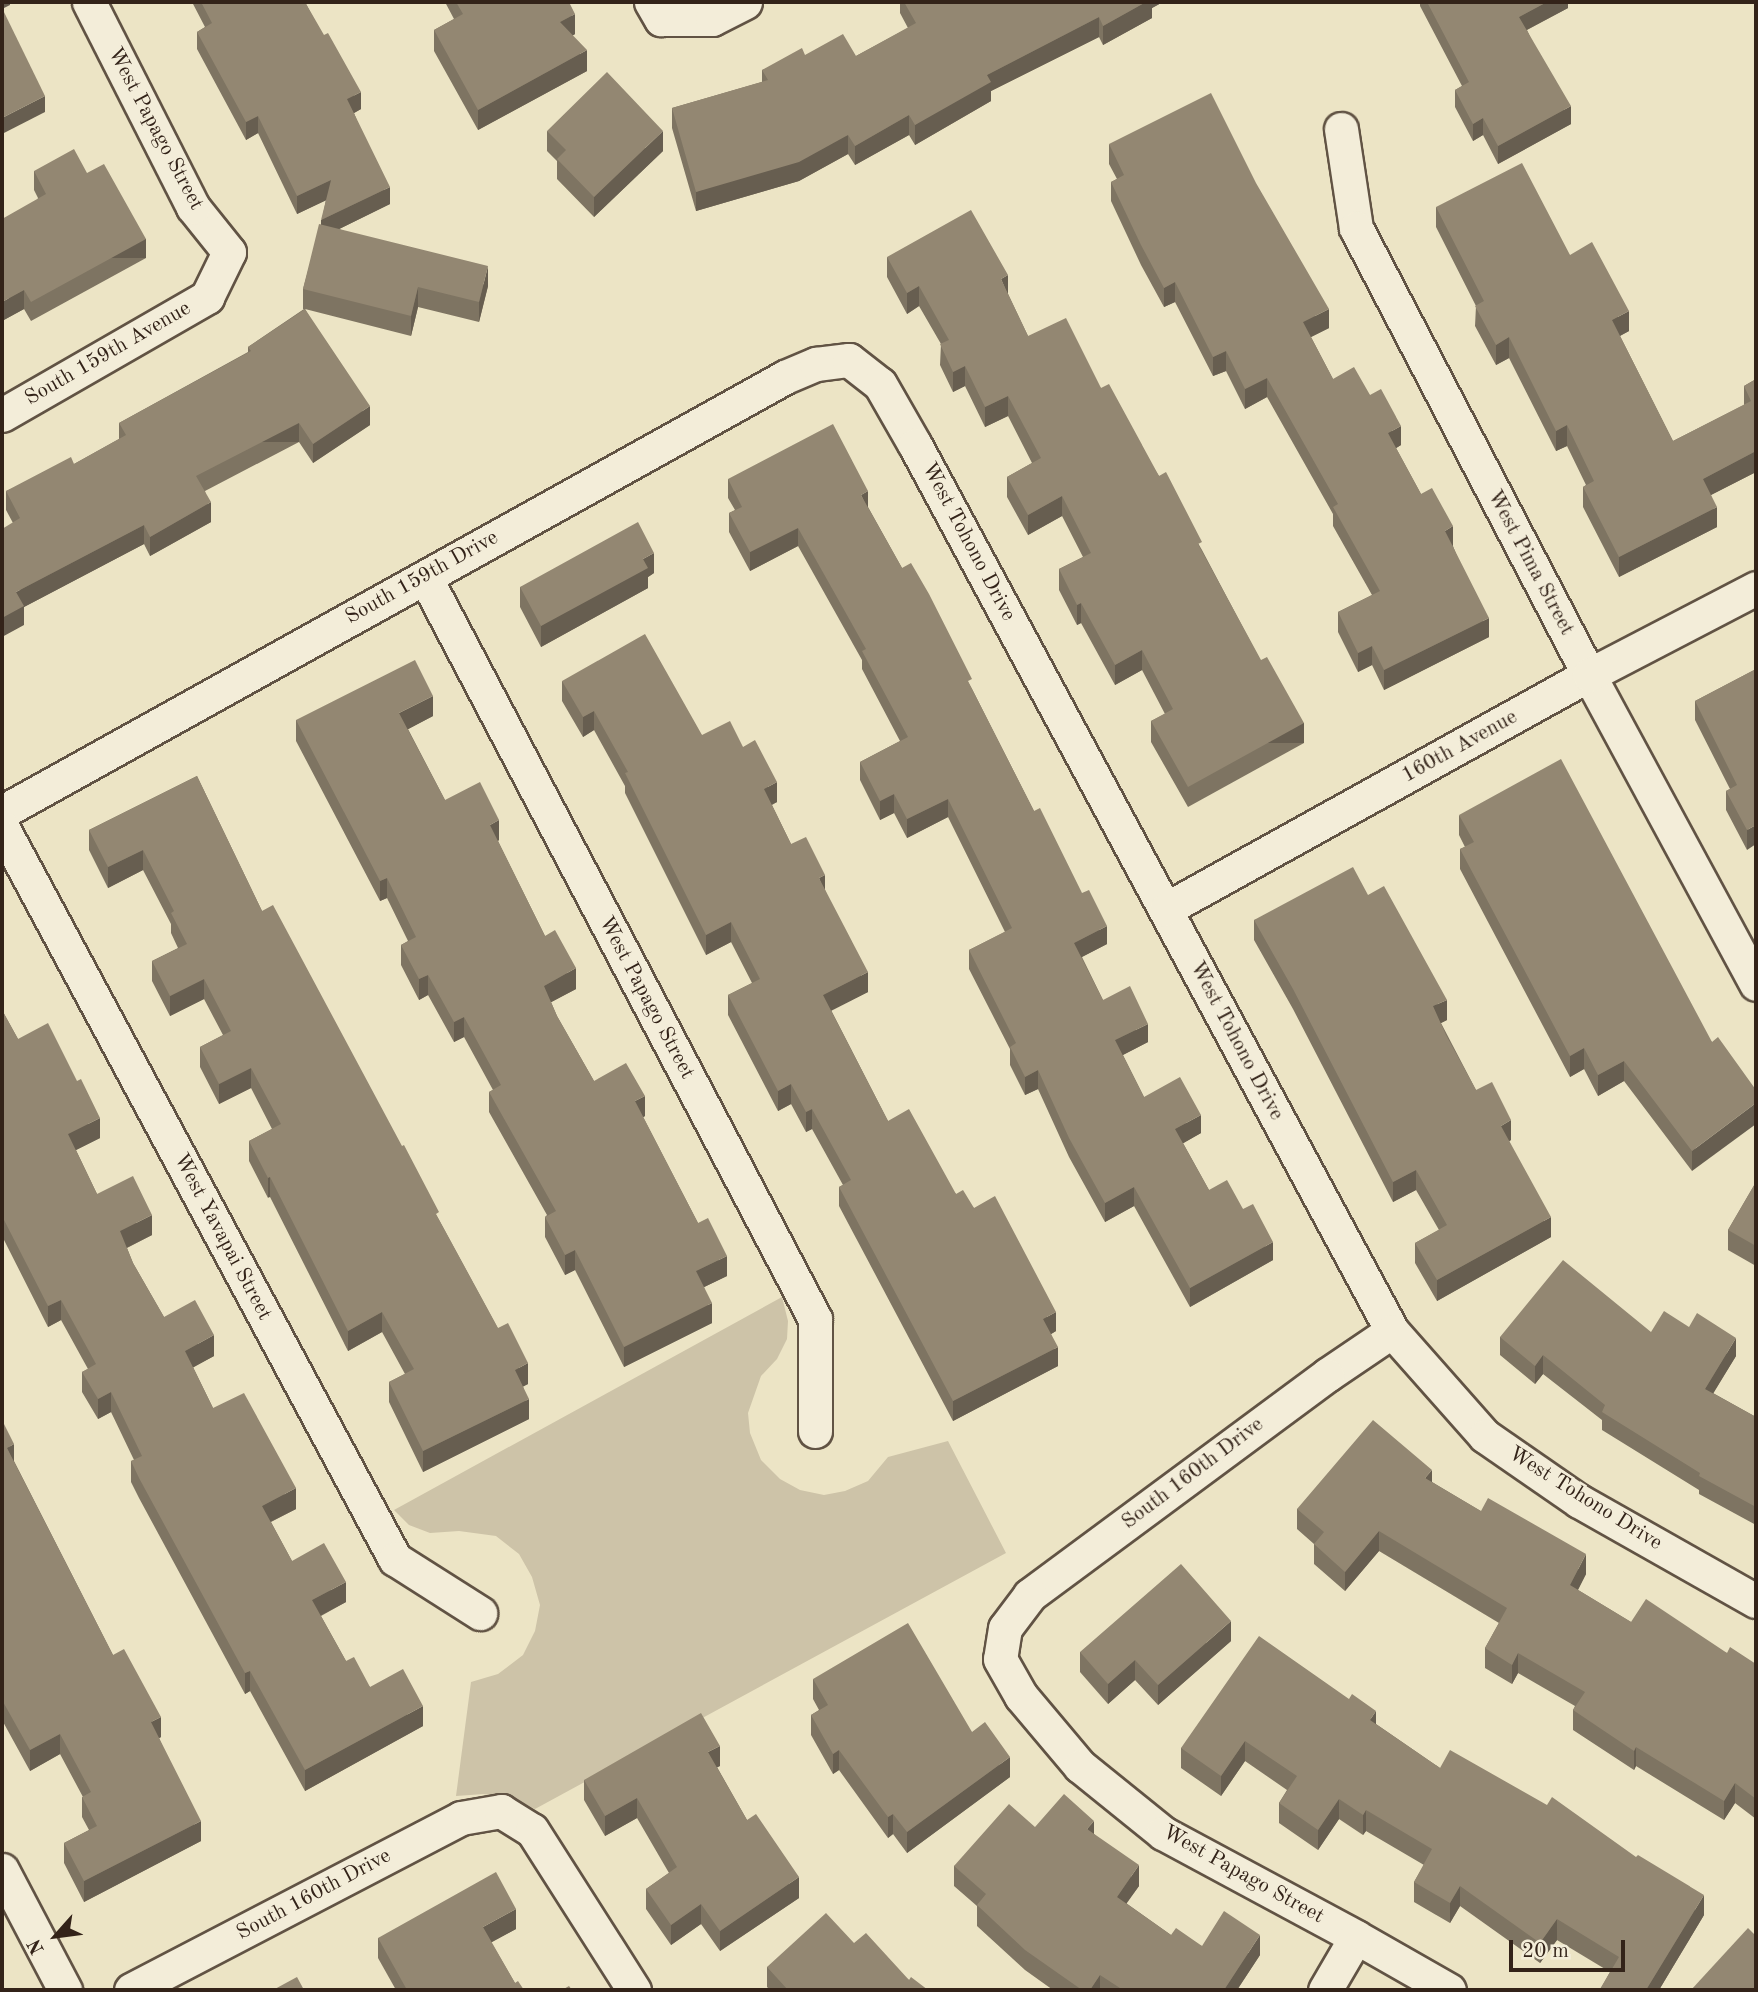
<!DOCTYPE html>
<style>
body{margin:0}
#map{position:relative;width:1758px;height:1992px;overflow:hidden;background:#ece4c5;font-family:"Old Standard TT",serif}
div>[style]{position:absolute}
.green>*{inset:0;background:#cdc3a8}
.roads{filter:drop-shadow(2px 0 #615344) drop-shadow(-2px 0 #615344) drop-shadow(0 2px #615344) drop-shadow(0 -2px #615344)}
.street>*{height:33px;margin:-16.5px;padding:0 16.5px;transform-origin:16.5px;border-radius:16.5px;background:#f3edd9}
.wall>*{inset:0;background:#7e7462}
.shaded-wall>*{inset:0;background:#675e50;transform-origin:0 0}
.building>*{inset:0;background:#938772}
span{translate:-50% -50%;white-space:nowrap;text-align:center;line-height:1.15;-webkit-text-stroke:5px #f3edd9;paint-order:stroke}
.street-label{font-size:21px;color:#332319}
.frame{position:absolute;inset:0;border:4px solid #332319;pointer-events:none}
.north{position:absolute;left:21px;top:1901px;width:70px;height:70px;-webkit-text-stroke:5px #f3edd9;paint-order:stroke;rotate:242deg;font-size:19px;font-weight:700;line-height:28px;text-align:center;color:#332319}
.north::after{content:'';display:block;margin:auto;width:24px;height:32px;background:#332319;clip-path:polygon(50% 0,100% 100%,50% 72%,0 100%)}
.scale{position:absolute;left:1509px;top:1940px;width:116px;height:32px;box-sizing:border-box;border:4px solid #332319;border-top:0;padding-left:9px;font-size:21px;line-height:24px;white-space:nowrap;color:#332319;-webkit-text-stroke:5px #f3edd9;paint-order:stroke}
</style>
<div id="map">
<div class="green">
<div style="clip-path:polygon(782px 1297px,788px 1321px,787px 1339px,777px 1359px,761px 1376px,748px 1413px,750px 1433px,761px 1460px,780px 1479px,800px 1490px,824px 1495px,845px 1491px,868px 1481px,888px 1457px,948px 1441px,1006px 1553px,535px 1809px,515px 1799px,484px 1794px,456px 1796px,471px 1682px,498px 1674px,523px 1655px,535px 1631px,540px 1605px,532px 1577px,519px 1554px,496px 1536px,459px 1531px,430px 1533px,409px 1525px,394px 1510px)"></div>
</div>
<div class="roads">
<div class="street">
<div style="left:651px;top:2px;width:20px;rotate:60deg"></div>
<div style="left:661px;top:19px;width:51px"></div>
<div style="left:712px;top:19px;width:37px;rotate:-27deg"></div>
<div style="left:1341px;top:129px;width:100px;rotate:81.4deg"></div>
<div style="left:1356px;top:228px;width:504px;rotate:62.47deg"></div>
<div style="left:1589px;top:675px;width:351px;rotate:61.6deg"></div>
<div style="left:2px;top:415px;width:237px;rotate:-29.9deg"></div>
<div style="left:207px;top:297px;width:50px;rotate:-63.9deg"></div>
<div style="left:229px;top:252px;width:58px;rotate:-128.7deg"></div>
<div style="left:193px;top:207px;width:230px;rotate:-116.9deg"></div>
<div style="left:425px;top:577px;width:838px;rotate:62.27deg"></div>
<div style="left:815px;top:1319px;width:112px;rotate:90deg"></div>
<div style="left:2px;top:812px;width:896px;rotate:-29.05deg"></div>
<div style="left:785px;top:377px;width:34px;rotate:-23deg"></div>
<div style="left:816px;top:364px;width:33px;rotate:-7deg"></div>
<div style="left:849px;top:360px;width:39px;rotate:38deg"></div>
<div style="left:880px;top:384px;width:70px;rotate:60.2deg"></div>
<div style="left:915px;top:445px;width:1006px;rotate:61.7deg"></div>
<div style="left:1392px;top:1331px;width:140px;rotate:48.5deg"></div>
<div style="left:1485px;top:1436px;width:114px;rotate:34.7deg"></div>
<div style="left:1579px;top:1501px;width:203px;rotate:29.5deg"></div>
<div style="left:2px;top:827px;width:831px;rotate:61.77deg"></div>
<div style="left:395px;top:1559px;width:101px;rotate:32.4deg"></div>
<div style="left:1166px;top:909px;width:483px;rotate:-29deg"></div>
<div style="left:1589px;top:675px;width:188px;rotate:-27.5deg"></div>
<div style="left:1392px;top:1331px;width:78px;rotate:145.9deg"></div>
<div style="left:1327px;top:1375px;width:370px;rotate:143.5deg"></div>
<div style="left:1030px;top:1595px;width:41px;rotate:127.1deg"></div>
<div style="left:1005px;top:1628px;width:31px;rotate:99deg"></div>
<div style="left:1000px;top:1659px;width:43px;rotate:60.4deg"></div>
<div style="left:1021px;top:1696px;width:92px;rotate:49.9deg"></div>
<div style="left:1080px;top:1766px;width:107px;rotate:38.9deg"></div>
<div style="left:1163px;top:1833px;width:219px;rotate:28.3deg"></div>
<div style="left:1356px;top:1937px;width:107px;rotate:29.7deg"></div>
<div style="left:2px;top:1870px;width:136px;rotate:62.3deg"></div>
<div style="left:131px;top:1990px;width:372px;rotate:-27.5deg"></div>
<div style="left:461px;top:1818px;width:41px;rotate:-9.9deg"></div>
<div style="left:501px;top:1811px;width:36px;rotate:32deg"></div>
<div style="left:532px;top:1830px;width:190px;rotate:57.5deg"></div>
<div style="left:1325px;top:1990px;width:61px;rotate:-59.7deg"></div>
</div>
</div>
<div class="wall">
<div style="clip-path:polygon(192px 2px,305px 2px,361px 109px,354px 113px,390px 204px,339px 229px,488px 286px,479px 322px,418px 307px,411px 336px,305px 309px,370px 425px,313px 463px,299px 442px,205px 491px,211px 522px,150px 556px,144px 544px,24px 607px,24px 625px,13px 523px,6px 510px,6px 491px,74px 464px,119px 439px,119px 423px,248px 352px,248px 347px,304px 309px,303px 309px,303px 289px,321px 224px,326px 200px,297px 214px,258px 133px,246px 140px,197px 49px,197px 32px,205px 27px)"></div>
<div style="clip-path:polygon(445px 2px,569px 2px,575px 34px,572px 36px,587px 71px,478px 130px,434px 51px,434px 30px,454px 19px)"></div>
<div style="clip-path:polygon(900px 2px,1163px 2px,1152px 8px,1152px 18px,1103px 45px,1099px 37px,991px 91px,991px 101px,915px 145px,909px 135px,855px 165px,848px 154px,799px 181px,696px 211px,672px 128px,672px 108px,762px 82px,762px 70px,805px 55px,856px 56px,908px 28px,900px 13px)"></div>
<div style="clip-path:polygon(1420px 2px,1568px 2px,1568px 8px,1527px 30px,1571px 124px,1498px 164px,1483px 135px,1473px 141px,1455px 107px,1455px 90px,1462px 86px,1420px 6px)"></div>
<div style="clip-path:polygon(547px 131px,663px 151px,594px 217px,557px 179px,557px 161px,547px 151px)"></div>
<div style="clip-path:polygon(1109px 144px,1329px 328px,1311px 337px,1333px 379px,1370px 395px,1401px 445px,1396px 448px,1421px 494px,1453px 545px,1453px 546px,1489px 637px,1384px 690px,1372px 665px,1358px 672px,1338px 632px,1338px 612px,1372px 595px,1333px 526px,1333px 514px,1267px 397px,1245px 409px,1226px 371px,1213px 376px,1175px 302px,1164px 307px,1141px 265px,1111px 201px,1111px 182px,1117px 179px,1109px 164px)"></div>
<div style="clip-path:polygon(34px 171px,87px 173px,146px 258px,31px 321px,24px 309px,2px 321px,38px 198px,34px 190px)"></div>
<div style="clip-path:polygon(1436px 207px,1570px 255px,1629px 331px,1620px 336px,1673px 441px,1744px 405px,1744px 386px,1756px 379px,1756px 472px,1711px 495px,1717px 527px,1619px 577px,1583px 507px,1583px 487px,1586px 485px,1567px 446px,1556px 451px,1509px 358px,1496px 365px,1475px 326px,1476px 306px,1436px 227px)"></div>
<div style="clip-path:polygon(887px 257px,1008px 294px,1028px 336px,1101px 388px,1159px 476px,1202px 550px,1304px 743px,1188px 807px,1151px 742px,1151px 721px,1165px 714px,1142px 670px,1115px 685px,1081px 623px,1077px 625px,1059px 590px,1059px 569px,1083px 557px,1062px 516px,1028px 535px,1007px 497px,1007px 477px,1032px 463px,1008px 416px,985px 427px,965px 386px,953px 392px,940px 365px,941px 344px,919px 306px,907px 314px,887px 277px)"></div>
<div style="clip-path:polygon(728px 479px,868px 507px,902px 568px,972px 689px,1034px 811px,1107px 944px,1082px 957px,1103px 1000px,1148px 1042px,1123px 1055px,1144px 1097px,1201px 1133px,1183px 1143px,1209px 1190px,1243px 1209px,1273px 1260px,1190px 1307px,1134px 1206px,1105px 1222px,1069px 1157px,1038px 1089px,1025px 1095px,1010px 1065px,1010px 1049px,969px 969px,969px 950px,1005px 932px,948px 817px,907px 838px,894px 813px,880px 820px,860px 780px,860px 762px,900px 741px,862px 669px,862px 660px,798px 546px,750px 571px,729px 532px,729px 513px,735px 510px,728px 498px)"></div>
<div style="clip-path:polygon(654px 573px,648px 577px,648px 588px,541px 647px,520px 607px,520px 587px)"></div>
<div style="clip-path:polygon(1756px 669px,1747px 850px,1726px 810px,1726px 791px,1730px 789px,1695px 720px,1695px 701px)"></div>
<div style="clip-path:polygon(562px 681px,702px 735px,743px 747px,777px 802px,772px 805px,791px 844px,825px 890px,868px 992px,831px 1010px,888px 1121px,956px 1194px,974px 1208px,1056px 1331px,1051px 1334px,1058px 1366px,953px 1421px,839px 1206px,839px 1187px,843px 1185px,812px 1129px,806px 1132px,791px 1104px,778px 1111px,728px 1015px,728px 995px,752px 983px,731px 942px,706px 955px,625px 793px,625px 786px,594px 730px,583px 737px,562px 701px)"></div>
<div style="clip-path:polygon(433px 716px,408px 729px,445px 800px,499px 840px,498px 841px,545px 936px,576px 989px,551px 1002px,557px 1016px,594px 1081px,645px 1116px,643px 1117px,698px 1223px,727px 1276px,704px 1287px,712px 1323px,624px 1367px,575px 1270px,565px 1275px,545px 1237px,545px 1217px,547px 1215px,489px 1112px,489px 1092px,493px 1090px,464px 1037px,454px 1042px,428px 995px,419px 1000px,401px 965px,401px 945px,408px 941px,387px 898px,380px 901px,296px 741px,296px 720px)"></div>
<div style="clip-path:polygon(197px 776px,262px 911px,439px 1220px,528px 1384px,523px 1386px,529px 1419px,423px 1472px,389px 1402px,389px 1382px,405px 1374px,382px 1332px,348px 1351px,270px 1197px,268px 1198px,249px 1161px,249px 1141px,272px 1129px,251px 1088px,219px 1104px,200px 1067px,200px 1047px,223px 1035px,204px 999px,170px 1016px,152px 981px,152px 961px,178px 948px,171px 933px,171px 924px,143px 870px,108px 888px,89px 850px,89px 830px)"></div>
<div style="clip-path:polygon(1459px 815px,1712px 1042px,1692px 1171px,1624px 1081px,1598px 1096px,1584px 1069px,1570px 1077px,1460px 869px,1460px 849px,1465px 847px,1459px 835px)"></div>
<div style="clip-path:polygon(1368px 895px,1447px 1020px,1441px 1023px,1476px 1090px,1511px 1140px,1509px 1141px,1551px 1237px,1437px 1301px,1415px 1263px,1415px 1243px,1439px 1230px,1416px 1190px,1393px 1202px,1293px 1009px,1254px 940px,1254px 920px)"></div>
<div style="clip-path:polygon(2px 1010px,18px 1039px,100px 1138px,76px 1150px,97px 1194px,152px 1235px,127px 1248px,133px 1263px,164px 1317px,214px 1356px,193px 1367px,213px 1408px,296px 1509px,271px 1522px,292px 1561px,346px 1602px,321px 1616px,346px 1661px,370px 1687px,423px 1726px,305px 1791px,250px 1691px,245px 1694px,139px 1498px,131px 1482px,131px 1461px,134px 1460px,111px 1412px,98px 1419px,82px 1392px,82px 1372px,88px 1369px,61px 1320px,48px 1327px,2px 1236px)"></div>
<div style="clip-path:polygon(1756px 1182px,1756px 1266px,1728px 1250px,1728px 1230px)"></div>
<div style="clip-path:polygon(1651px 1332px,1736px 1356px,1713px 1393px,1756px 1417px,1756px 1525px,1699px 1494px,1699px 1490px,1602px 1430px,1602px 1420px,1543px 1374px,1535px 1384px,1500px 1355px,1500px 1337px)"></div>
<div style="clip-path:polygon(2px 1420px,14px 1461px,113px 1655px,161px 1737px,159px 1738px,201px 1841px,84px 1902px,64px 1863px,64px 1843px,89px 1830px,82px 1817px,82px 1797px,83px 1797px,60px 1754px,30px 1771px,2px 1720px)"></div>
<div style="clip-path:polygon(1432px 1482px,1586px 1574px,1578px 1590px,1631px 1622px,1727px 1653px,1756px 1664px,1756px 1819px,1735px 1803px,1724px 1820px,1636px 1766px,1634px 1770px,1573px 1730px,1573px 1710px,1575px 1706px,1518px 1673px,1512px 1684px,1485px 1668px,1485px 1648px,1499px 1623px,1379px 1551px,1345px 1591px,1314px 1564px,1314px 1544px,1297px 1529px,1297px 1509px)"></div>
<div style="clip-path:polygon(1231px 1641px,1158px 1705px,1135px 1680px,1108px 1704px,1080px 1672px,1080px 1652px)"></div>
<div style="clip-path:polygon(813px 1679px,972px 1732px,1010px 1777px,907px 1853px,893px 1834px,888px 1838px,839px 1770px,833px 1774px,811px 1735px,811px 1715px,819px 1710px,813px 1699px)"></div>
<div style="clip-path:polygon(1349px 1699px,1376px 1724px,1440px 1768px,1704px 1915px,1659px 1990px,1600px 1990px,1610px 1972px,1557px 1940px,1540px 1963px,1460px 1906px,1450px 1923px,1414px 1902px,1414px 1882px,1424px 1865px,1366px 1831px,1363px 1835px,1339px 1819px,1318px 1850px,1279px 1823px,1279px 1803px,1287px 1790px,1245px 1761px,1221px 1796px,1181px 1768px,1181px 1748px)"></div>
<div style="clip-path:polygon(720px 1766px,717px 1767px,747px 1820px,799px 1898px,720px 1951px,701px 1924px,671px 1945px,646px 1909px,646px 1889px,669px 1873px,637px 1818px,605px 1836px,584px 1800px,584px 1780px)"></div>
<div style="clip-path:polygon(1035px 1827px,1094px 1834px,1139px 1886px,1126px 1903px,1171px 1935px,1202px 1946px,1260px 1955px,1237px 1990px,1053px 1990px,1025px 1970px,977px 1926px,977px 1906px,954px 1886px,954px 1866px)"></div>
<div style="clip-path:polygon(516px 1929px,491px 1942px,515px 1983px,524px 1990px,396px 1990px,378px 1958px,378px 1938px)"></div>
<div style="clip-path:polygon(854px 1943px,909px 1980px,928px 1990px,770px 1990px,767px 1987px,767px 1967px)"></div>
</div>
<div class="shaded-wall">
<div style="clip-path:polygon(2px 2px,10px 2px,10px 5px,2px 9px)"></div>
<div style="clip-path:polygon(1146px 2px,1163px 2px,1152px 8px,1152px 18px,1103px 45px,1103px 26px)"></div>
<div style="clip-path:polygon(1547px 2px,1568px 2px,1568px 8px,1519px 34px,1519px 17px)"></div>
<div style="clip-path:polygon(575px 14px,575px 34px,560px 43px,560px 22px)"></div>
<div style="clip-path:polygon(1099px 17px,1099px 37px,991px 91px,991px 101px,915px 145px,915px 125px,987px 75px)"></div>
<div style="clip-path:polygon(587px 50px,587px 71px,478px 130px,478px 110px)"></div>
<div style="clip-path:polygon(361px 92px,361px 109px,347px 117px,347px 99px)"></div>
<div style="clip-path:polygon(45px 96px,45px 112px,2px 134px,2px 118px)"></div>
<div style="clip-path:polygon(1571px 106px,1571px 124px,1498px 164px,1498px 146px)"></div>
<div style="clip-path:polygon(909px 115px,909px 135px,855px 165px,855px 146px)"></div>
<div style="clip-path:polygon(258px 116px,258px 133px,246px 140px,246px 122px)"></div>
<div style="clip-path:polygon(1483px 118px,1483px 135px,1473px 141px,1473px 124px)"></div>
<div style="clip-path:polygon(663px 131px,663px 151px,594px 217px,594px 197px)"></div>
<div style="clip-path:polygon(848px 135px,848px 154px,799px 181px,696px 211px,696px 192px)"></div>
<div style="clip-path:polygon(331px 180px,331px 198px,297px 214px,297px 196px)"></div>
<div style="clip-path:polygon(390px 187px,390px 204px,321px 238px,321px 220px)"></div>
<div style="left:146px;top:239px;width:19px;height:131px;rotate:90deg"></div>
<div style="clip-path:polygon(488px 266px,488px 286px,479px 322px,479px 302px)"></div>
<div style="clip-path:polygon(1008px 275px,1008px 296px,1001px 279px)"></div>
<div style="clip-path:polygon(1175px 282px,1175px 302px,1164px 307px,1164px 288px)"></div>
<div style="clip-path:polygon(919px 286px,919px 306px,907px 314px,907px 293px)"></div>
<div style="clip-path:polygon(418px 287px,418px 307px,411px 336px,411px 316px)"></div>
<div style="clip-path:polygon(24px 290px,24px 309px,2px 321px,2px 302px)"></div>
<div style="clip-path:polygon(1329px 309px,1329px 328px,1303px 341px,1303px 322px)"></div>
<div style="clip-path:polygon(1629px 311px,1629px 331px,1612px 340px,1612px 320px)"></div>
<div style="clip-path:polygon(1509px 337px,1509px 358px,1496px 365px,1496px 345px)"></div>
<div style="clip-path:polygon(1226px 351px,1226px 371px,1213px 376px,1213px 357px)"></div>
<div style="clip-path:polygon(965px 366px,965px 386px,953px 392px,953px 372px)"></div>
<div style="clip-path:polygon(1267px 378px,1267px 397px,1245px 409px,1245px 389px)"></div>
<div style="clip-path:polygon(1008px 396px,1008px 416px,985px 427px,985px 407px)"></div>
<div style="clip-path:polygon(370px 406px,370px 425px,313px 463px,313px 444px)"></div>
<div style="left:299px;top:423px;width:19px;height:116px;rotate:90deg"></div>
<div style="clip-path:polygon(1567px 425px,1567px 446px,1556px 451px,1556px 431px)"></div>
<div style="clip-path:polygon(1401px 426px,1401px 445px,1388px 453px,1388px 433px)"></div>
<div style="clip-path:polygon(1756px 451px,1756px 472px,1703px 499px,1703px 479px)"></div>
<div style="clip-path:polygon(868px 491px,868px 510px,861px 495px)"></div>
<div style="clip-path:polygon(1062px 496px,1062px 516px,1028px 535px,1028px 515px)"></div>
<div style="clip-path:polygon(211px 502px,211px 522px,150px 556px,150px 537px)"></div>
<div style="clip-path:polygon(1717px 507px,1717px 527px,1619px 577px,1619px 557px)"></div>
<div style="clip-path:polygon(144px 525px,144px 544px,24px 607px,24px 625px,2px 637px,2px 618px,16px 592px)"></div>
<div style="clip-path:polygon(1453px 526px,1453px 545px,1445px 550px,1445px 531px)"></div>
<div style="clip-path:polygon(798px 528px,798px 546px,750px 571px,750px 552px)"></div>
<div style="clip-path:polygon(654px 553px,654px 573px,648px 577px,648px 588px,541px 647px,541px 626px,643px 559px)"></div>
<div style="clip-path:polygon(1081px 603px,1081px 623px,1077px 625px,1077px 605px)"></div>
<div style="clip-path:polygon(1489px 618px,1489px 637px,1384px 690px,1384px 670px)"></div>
<div style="clip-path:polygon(1372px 646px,1372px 665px,1358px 672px,1358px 653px)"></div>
<div style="clip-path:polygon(1142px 650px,1142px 670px,1115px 685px,1115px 665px)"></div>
<div style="clip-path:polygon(433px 696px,433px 716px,399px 734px,399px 713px)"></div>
<div style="clip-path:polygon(594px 711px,594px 730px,583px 737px,583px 717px)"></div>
<div style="left:1304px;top:723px;width:20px;height:132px;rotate:90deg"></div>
<div style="clip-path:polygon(777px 782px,777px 802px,764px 808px,764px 789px)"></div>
<div style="clip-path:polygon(894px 794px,894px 813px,880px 820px,880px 801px)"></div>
<div style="clip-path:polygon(948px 799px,948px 817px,907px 838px,907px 819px)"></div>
<div style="clip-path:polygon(499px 820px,499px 840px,490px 845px,490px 825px)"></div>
<div style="clip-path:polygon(1756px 825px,1756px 844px,1747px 850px,1747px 830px)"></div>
<div style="clip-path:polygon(143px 850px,143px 870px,108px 888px,108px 867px)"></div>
<div style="clip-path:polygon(825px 875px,825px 895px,819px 878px)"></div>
<div style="clip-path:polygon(387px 878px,387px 898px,380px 901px,380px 881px)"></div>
<div style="clip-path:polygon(731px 922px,731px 942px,706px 955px,706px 935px)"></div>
<div style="clip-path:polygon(1107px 926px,1107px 944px,1074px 961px,1074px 943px)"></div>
<div style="left:4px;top:930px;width:21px;height:3px;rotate:90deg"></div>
<div style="clip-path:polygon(576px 968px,576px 989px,544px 1006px,544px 986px)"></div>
<div style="clip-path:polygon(868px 972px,868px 992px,823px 1015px,823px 995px)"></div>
<div style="clip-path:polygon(428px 975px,428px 995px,419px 1000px,419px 979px)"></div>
<div style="clip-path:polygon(204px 979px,204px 999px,170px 1016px,170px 996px)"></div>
<div style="clip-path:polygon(1447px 1000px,1447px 1020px,1433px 1027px,1433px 1006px)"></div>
<div style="clip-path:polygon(464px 1017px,464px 1037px,454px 1042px,454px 1022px)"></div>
<div style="clip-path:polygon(1148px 1024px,1148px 1042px,1115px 1059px,1115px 1040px)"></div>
<div style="clip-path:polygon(1584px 1048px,1584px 1069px,1570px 1077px,1570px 1056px)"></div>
<div style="clip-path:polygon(1624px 1061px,1624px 1081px,1598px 1096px,1598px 1075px)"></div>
<div style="clip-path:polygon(251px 1068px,251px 1088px,219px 1104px,219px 1084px)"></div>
<div style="clip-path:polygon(1038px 1070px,1038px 1089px,1025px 1095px,1025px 1077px)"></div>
<div style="clip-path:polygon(791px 1084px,791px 1104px,778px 1111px,778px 1091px)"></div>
<div style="clip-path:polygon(645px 1096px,645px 1116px,635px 1122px,635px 1101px)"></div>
<div style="clip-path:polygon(1756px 1103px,1756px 1124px,1692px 1171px,1692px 1151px)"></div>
<div style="clip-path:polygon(812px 1109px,812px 1129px,806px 1132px,806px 1112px)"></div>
<div style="clip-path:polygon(1201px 1115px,1201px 1133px,1175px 1148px,1175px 1129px)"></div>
<div style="clip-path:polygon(100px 1118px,100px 1138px,68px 1154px,68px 1134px)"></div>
<div style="clip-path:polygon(1511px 1120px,1511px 1140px,1501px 1146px,1501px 1126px)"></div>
<div style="clip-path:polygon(1416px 1170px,1416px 1190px,1393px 1202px,1393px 1182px)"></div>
<div style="left:270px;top:1177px;width:20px;height:2px;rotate:90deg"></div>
<div style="clip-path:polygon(1134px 1187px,1134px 1206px,1105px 1222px,1105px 1203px)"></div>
<div style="clip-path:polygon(152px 1215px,152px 1235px,120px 1251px,120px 1231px)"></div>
<div style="clip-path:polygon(1551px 1217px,1551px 1237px,1437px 1301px,1437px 1280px)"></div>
<div style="clip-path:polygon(1273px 1242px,1273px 1260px,1190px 1307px,1190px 1288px)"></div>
<div style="clip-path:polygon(575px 1250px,575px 1270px,565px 1275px,565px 1255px)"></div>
<div style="clip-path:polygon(727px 1256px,727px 1276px,696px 1291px,696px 1271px)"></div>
<div style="clip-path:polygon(61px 1300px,61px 1320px,48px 1327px,48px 1306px)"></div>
<div style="clip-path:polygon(712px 1303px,712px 1323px,624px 1367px,624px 1347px)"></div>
<div style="clip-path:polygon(382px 1312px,382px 1332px,348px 1351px,348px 1331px)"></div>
<div style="clip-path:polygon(1056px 1312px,1056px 1331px,1043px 1339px,1043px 1319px)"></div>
<div style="clip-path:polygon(214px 1335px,214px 1356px,185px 1372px,185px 1351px)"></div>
<div style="clip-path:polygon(1736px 1338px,1736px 1356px,1705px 1407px,1705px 1389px)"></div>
<div style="clip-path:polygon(1058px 1347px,1058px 1366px,953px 1421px,953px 1401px)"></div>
<div style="clip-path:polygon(1543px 1355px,1543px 1374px,1535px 1384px,1535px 1366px)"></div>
<div style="clip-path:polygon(528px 1363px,528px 1384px,515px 1391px,515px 1370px)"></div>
<div style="clip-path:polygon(111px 1392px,111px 1412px,98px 1419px,98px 1399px)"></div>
<div style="clip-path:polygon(529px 1399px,529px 1419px,423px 1472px,423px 1451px)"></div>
<div style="clip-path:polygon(14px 1444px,14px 1464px,7px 1448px)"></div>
<div style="clip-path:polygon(1432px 1470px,1432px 1490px,1425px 1478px)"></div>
<div style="clip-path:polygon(296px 1488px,296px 1509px,262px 1526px,262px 1506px)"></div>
<div style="clip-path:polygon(1379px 1531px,1379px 1551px,1345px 1591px,1345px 1572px)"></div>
<div style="clip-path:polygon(1586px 1554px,1586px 1574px,1570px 1605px,1570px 1585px)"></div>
<div style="clip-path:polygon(346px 1582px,346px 1602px,312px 1620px,312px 1600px)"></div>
<div style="clip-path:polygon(1231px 1621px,1231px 1641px,1158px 1705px,1158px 1685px)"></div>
<div style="clip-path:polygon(1518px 1653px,1518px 1673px,1512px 1684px,1512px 1665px)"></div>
<div style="clip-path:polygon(1135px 1660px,1135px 1680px,1108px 1704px,1108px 1684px)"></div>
<div style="clip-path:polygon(250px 1671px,250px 1691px,245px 1694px,245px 1673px)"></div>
<div style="clip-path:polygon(423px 1706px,423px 1726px,305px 1791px,305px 1770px)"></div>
<div style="clip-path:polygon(1376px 1711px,1376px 1732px,1370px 1720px)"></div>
<div style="clip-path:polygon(161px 1717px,161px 1737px,151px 1743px,151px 1722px)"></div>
<div style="clip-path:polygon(60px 1734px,60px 1754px,30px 1771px,30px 1750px)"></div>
<div style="clip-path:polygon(1245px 1741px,1245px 1761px,1221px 1796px,1221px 1776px)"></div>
<div style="clip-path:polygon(720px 1746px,720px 1766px,708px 1772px,708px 1752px)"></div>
<div style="clip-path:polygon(1636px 1747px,1636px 1766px,1634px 1770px,1634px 1751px)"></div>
<div style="clip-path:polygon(839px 1750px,839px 1770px,833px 1774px,833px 1754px)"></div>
<div style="clip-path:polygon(1010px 1757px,1010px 1777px,907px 1853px,907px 1832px)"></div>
<div style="clip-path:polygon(1735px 1783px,1735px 1803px,1724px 1820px,1724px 1801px)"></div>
<div style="clip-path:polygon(637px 1798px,637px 1818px,605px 1836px,605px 1816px)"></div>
<div style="clip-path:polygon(1339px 1799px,1339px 1819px,1318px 1850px,1318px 1830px)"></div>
<div style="clip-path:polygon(1366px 1810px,1366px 1831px,1363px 1835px,1363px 1815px)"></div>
<div style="clip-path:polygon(893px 1814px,893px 1834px,888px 1838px,888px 1817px)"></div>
<div style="clip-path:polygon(201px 1821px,201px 1841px,84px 1902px,84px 1881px)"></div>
<div style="clip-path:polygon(1094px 1821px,1094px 1841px,1087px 1829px)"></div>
<div style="clip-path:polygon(1139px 1865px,1139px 1886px,1117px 1917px,1117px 1897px)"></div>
<div style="clip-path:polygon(799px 1877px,799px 1898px,720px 1951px,720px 1931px)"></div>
<div style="clip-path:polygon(1460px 1886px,1460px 1906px,1450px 1923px,1450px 1903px)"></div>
<div style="clip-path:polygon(1704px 1895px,1704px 1915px,1659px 1990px,1646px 1990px)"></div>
<div style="clip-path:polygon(701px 1904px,701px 1924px,671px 1945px,671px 1925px)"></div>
<div style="clip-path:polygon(516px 1909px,516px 1929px,483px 1947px,483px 1927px)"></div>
<div style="clip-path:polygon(1557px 1919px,1557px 1940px,1540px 1963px,1540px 1943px)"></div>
<div style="clip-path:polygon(1260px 1935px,1260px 1955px,1237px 1990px,1224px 1990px)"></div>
<div style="clip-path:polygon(1100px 1975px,1100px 1990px,1090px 1990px)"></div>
</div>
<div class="building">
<div style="clip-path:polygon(201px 2px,305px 2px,324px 35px,328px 33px,361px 92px,347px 99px,390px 187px,321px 220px,331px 180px,297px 196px,258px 116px,246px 122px,197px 32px,212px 23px)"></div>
<div style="clip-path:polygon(456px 2px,569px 2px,575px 14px,560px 22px,587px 50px,478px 110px,434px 30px,463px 14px)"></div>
<div style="clip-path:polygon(904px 2px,1146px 2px,1103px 26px,1099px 17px,987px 75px,991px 82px,915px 125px,909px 115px,855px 146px,848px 135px,799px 162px,696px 192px,672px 108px,768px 80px,762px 70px,802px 48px,805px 55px,843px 34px,856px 56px,916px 23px)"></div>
<div style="clip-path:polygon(1427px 2px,1547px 2px,1519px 17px,1571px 106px,1498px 146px,1483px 118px,1473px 124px,1455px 90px,1469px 82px)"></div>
<div style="clip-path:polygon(2px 8px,45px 96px,2px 118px)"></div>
<div style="clip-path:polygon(607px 72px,663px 131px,594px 197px,557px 159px,566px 150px,547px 131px)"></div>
<div style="clip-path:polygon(1211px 93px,1256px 183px,1329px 309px,1303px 322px,1333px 379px,1354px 367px,1370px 395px,1381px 389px,1401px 426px,1388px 433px,1421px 494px,1432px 488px,1453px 526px,1445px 531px,1489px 618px,1384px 670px,1372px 646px,1358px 653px,1338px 612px,1380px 591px,1333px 507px,1338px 504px,1267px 378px,1245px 389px,1226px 351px,1213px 357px,1175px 282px,1164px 288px,1141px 245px,1111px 182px,1124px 175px,1109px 144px)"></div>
<div style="clip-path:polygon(74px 149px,87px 173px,104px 164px,146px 239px,31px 302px,24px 290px,2px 302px,2px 219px,46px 194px,34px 171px)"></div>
<div style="clip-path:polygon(1522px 163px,1570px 255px,1592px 242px,1629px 311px,1612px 320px,1673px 441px,1751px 401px,1744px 386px,1756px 379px,1756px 451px,1703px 479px,1717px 507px,1619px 557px,1583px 487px,1594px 481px,1567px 425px,1556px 431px,1509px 337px,1496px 345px,1475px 306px,1484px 301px,1436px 207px)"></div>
<div style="clip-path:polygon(971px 210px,1008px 275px,1001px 279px,1028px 336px,1066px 318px,1101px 388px,1109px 384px,1159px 476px,1166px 472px,1202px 542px,1198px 544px,1261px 660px,1267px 657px,1304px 723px,1188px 787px,1151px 721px,1173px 709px,1142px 650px,1115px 665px,1081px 603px,1077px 605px,1059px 569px,1091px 553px,1062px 496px,1028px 515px,1007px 477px,1041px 458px,1008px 396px,985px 407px,965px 366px,953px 372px,940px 344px,949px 340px,919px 286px,907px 293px,887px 257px)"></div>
<div style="clip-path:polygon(319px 224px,488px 266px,479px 302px,418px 287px,411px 316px,303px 289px)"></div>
<div style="clip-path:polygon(305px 309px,370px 406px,313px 444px,299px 423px,196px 476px,211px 502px,150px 537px,144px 525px,16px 592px,24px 606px,2px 618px,2px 529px,20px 518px,6px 491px,71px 457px,74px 464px,126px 435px,119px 423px,251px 351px,248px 347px)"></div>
<div style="clip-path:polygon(833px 424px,868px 491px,861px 495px,902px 568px,911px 563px,929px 594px,972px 679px,968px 681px,1034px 811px,1040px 808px,1082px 893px,1089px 890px,1107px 926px,1074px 943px,1103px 1000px,1130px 986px,1148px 1024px,1115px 1040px,1144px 1097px,1180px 1077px,1201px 1115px,1175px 1129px,1209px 1190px,1227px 1180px,1243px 1209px,1253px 1204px,1273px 1242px,1190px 1288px,1134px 1187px,1105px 1203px,1069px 1138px,1038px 1070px,1025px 1077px,1010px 1047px,1016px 1043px,969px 950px,1012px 928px,948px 799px,907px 819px,894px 794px,880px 801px,860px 762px,908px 737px,862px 651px,866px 649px,798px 528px,750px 552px,729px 513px,742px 507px,728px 479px)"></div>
<div style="clip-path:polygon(638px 522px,654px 553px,643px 559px,648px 568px,541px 626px,520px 587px)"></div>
<div style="clip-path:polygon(645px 634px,702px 735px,730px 721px,743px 747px,755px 740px,777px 782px,764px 789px,791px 844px,806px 837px,825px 875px,819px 878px,868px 972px,823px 995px,888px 1121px,909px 1109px,956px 1194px,963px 1190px,974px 1208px,995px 1196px,1056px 1312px,1043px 1319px,1058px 1347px,953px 1401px,839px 1187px,851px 1180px,812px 1109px,806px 1112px,791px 1084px,778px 1091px,728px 995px,760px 979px,731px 922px,706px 935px,625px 773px,628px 772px,594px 711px,583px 717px,562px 681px)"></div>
<div style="clip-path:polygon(415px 660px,433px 696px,399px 713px,445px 800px,480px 782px,499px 820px,490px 825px,545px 936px,555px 930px,576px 968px,544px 986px,557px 1016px,594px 1081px,626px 1063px,645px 1096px,635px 1101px,698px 1223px,708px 1218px,727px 1256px,696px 1271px,712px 1303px,624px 1347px,575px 1250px,565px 1255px,545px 1217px,556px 1211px,489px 1092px,501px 1085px,464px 1017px,454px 1022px,428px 975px,419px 979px,401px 945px,416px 937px,387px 878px,380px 881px,296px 720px)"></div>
<div style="clip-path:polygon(1756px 669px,1756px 825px,1747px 830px,1726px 791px,1737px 785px,1695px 701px)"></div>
<div style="clip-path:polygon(1561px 759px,1712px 1042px,1718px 1037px,1756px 1090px,1756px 1103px,1692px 1151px,1624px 1061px,1598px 1075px,1584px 1048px,1570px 1056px,1460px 849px,1474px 842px,1459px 815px)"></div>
<div style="clip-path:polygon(197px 776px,262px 911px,273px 905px,402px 1146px,404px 1145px,439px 1212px,436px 1214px,498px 1328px,508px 1323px,528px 1363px,515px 1370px,529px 1399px,423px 1451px,389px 1382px,414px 1369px,382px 1312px,348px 1331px,270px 1177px,268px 1178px,249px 1141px,281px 1124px,251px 1068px,219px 1084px,200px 1047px,231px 1031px,204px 979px,170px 996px,152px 961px,187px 944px,171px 913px,174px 911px,143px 850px,108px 867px,89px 830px)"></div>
<div style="clip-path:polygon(1353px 867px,1368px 895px,1384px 886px,1447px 1000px,1433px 1006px,1446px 1035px,1476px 1090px,1492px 1082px,1511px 1120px,1501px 1126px,1551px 1217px,1437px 1280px,1415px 1243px,1447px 1225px,1416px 1170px,1393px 1182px,1293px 989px,1254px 920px)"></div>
<div style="clip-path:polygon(2px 1010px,18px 1039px,48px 1023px,77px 1081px,81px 1079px,100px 1118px,68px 1134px,97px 1194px,133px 1176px,152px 1215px,120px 1231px,133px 1263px,164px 1317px,195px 1300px,214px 1335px,185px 1351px,213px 1408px,244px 1393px,296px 1488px,262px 1506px,292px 1561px,324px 1543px,346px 1582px,312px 1600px,346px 1661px,354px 1657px,370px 1687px,403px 1669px,423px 1706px,305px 1770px,250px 1671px,245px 1673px,139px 1478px,131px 1461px,142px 1456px,111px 1392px,98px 1399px,82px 1372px,96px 1364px,61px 1300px,48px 1306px,2px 1216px)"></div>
<div style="clip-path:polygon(1756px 1182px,1756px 1246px,1728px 1230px)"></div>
<div style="clip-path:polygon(1563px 1260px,1651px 1332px,1664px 1311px,1689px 1327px,1697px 1313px,1736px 1338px,1705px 1389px,1756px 1417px,1756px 1507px,1699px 1476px,1700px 1473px,1602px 1412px,1605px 1405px,1543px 1355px,1535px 1366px,1500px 1337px)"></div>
<div style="clip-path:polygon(2px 1420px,14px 1444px,7px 1448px,113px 1655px,124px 1649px,161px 1717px,151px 1722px,201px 1821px,84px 1881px,64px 1843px,97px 1826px,82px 1797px,91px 1792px,60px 1734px,30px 1750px,2px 1700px)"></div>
<div style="clip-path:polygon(1373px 1420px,1432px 1470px,1425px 1478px,1481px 1511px,1488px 1498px,1586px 1554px,1570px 1585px,1631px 1622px,1646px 1599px,1727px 1653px,1730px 1647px,1756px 1664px,1756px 1799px,1735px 1783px,1724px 1801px,1636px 1747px,1634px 1751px,1573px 1710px,1585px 1692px,1518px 1653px,1512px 1665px,1485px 1648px,1507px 1608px,1379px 1531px,1345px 1572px,1314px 1544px,1324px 1532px,1297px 1509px)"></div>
<div style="clip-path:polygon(1181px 1564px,1231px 1621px,1158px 1685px,1135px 1660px,1108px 1684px,1080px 1652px)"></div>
<div style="clip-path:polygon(908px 1623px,972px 1732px,985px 1722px,1010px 1757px,907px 1832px,893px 1814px,888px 1817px,839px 1750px,833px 1754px,811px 1715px,828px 1705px,813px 1679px)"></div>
<div style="clip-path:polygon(1259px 1636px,1349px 1699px,1352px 1694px,1376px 1711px,1370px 1720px,1440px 1768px,1450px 1750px,1547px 1805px,1552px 1797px,1636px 1857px,1638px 1855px,1704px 1895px,1646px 1990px,1603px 1990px,1600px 1989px,1619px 1957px,1557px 1919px,1540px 1943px,1460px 1886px,1450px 1903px,1414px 1882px,1432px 1849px,1366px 1810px,1363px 1815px,1339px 1799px,1318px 1830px,1279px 1803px,1297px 1776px,1245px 1741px,1221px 1776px,1181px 1748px)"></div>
<div style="clip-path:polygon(701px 1713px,720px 1746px,708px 1752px,747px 1820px,756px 1814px,799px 1877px,720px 1931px,701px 1904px,671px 1925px,646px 1889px,677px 1867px,637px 1798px,605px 1816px,584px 1780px)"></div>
<div style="clip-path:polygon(1064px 1794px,1094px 1821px,1087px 1829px,1139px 1865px,1117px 1897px,1171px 1935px,1176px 1928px,1202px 1946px,1224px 1911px,1260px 1935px,1224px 1990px,1123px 1990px,1100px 1975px,1090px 1990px,1082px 1990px,1025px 1950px,977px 1905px,986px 1894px,954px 1866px,1009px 1804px,1035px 1827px)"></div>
<div style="clip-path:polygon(496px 1872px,516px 1909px,483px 1927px,515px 1983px,518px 1981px,524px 1990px,407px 1990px,378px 1938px)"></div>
<div style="clip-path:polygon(826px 1913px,854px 1943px,866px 1933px,909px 1980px,911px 1977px,928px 1990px,788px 1990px,767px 1967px)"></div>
<div style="clip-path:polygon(1748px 1928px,1756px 1936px,1756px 1990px,1691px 1990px)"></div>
<div style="clip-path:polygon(297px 1977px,304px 1990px,273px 1990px)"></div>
<div style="clip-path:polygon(569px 1986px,572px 1990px,562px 1990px)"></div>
</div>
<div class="street-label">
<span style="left:155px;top:129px;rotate:62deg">West Papago Street</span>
<span style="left:108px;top:354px;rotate:-30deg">South 159th Avenue</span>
<span style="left:968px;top:542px;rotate:62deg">West Tohono Drive</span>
<span style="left:1530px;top:563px;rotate:62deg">West Pima Street</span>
<span style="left:422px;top:578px;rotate:-29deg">South 159th Drive</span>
<span style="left:1460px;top:747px;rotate:-29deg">160th Avenue</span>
<span style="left:646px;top:998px;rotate:62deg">West Papago Street</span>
<span style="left:1236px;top:1041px;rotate:62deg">West Tohono Drive</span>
<span style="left:222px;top:1237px;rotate:62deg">West Yavapai Street</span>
<span style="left:1193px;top:1474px;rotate:-37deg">South 160th Drive</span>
<span style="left:1585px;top:1499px;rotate:32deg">West Tohono Drive</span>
<span style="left:1243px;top:1875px;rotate:29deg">West Papago Street</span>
<span style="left:314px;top:1895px;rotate:-28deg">South 160th Drive</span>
</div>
<div class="frame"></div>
<div class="north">N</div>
<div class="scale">20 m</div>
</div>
